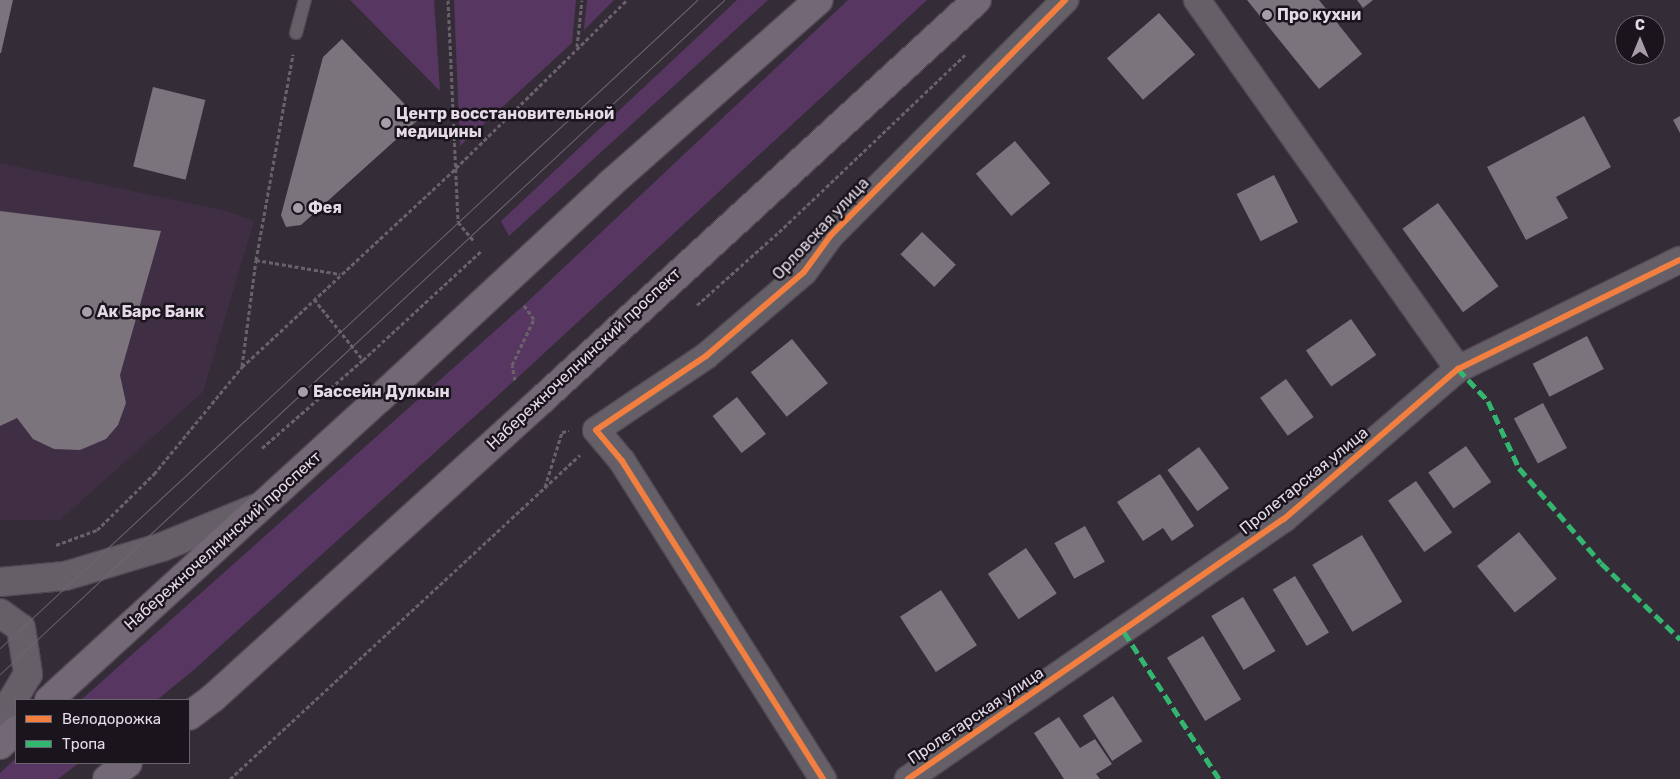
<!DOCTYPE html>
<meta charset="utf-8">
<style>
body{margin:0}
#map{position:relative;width:1680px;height:779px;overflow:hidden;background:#342c37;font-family:Rubik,sans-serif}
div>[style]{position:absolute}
.built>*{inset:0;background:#3f2e44}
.green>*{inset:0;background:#573761}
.building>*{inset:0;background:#7b747d;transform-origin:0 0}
.path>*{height:3px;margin-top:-1.5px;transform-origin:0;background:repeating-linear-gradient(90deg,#69626b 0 4px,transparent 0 6.5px)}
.roads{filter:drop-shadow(1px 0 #504952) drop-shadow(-1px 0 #504952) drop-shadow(0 1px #504952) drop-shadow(0 -1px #504952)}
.service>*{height:12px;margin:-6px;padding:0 6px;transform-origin:6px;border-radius:6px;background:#656067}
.minor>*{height:26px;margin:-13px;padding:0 13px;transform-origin:13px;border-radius:13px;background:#656067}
.tertiary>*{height:28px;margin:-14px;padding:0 14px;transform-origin:14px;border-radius:14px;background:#656067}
.primary>*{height:28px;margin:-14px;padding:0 14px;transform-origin:14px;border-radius:14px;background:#736976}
.tram>*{height:1px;margin:-0.5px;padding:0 0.5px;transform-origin:0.5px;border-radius:0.5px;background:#6d686f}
.quiet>*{height:5px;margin-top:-2.5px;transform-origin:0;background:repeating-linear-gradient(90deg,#33b770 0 10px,transparent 0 15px)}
.cycleway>*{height:6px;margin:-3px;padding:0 3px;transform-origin:3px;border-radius:3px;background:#f27e40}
.dots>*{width:14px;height:14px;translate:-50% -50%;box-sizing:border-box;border:2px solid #1a141c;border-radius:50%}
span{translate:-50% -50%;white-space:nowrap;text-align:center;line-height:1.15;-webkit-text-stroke:5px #1a141c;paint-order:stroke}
.poi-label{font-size:16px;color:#e5dbe8;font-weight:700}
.left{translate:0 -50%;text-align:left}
.street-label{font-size:16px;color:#e5dbe8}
.legend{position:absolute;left:15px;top:699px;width:175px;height:65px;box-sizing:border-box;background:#1a141c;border:1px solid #6b646e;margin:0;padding:6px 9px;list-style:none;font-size:15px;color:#e5dbe8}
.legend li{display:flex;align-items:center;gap:10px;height:25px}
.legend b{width:25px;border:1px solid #6b646e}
.north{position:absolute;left:1615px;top:15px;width:50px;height:50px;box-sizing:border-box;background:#1a141c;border:1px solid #6b646e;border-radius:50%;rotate:0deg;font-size:14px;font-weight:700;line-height:20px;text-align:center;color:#e5dbe8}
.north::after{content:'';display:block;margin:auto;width:18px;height:22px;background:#a79eaa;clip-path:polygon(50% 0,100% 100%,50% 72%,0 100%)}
</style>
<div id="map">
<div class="built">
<div style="clip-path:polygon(0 163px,227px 211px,254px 221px,203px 392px,60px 520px,0 520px)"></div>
</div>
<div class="green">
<div style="clip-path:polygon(350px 0,434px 0,440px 91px)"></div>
<div style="clip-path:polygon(454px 0,576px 0,572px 43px,460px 146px)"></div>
<div style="clip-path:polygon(587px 0,614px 0,584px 30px,584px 29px)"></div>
<div style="clip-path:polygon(737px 0,768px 0,509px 236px,501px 221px)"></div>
<div style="clip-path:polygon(848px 0,927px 0,515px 380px,196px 668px,157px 700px,81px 700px,524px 305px)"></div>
<div style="clip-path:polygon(16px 758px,16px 763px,79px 763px,58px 779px,0 779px,0 773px)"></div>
</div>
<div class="building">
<div style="clip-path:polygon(0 0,13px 0,1px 53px,0 53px)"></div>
<div style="clip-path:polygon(1247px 0,1319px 0,1362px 54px,1319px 89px)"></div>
<div style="clip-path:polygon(1357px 0,1373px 0,1363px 8px)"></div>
<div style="left:1159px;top:13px;width:55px;height:69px;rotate:49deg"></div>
<div style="clip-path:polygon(342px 39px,419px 119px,301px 225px,286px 227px,281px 215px,323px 57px)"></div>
<div style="left:153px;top:87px;width:54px;height:82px;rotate:14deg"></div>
<div style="clip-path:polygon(1584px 116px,1611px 167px,1556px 197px,1568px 218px,1526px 240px,1487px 167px)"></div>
<div style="clip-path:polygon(1680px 116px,1680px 133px,1673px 120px)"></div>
<div style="left:1015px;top:141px;width:55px;height:51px;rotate:50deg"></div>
<div style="left:1274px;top:175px;width:53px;height:42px;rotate:63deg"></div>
<div style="left:1438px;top:203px;width:103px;height:44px;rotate:54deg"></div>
<div style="clip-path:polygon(0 211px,161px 231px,120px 375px,126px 403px,118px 425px,106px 439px,80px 450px,54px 449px,33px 439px,17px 418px,0 426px)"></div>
<div style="left:922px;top:232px;width:47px;height:31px;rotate:44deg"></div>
<div style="left:1351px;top:319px;width:44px;height:55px;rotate:55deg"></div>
<div style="left:1587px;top:336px;width:37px;height:61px;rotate:63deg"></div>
<div style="left:792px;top:339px;width:57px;height:53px;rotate:51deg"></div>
<div style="left:1286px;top:379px;width:47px;height:32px;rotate:54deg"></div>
<div style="left:737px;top:397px;width:47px;height:31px;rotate:52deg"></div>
<div style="left:1543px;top:403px;width:51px;height:33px;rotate:62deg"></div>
<div style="left:1466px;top:446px;width:44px;height:46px;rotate:55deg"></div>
<div style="left:1199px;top:447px;width:51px;height:39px;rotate:54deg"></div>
<div style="clip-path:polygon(1160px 474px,1194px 526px,1172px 541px,1163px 528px,1143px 541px,1117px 502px)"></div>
<div style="left:1416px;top:481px;width:63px;height:34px;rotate:55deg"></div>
<div style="left:1085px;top:526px;width:41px;height:35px;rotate:61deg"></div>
<div style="left:1519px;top:532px;width:60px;height:54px;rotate:51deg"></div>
<div style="left:1362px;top:535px;width:78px;height:58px;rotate:59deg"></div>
<div style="left:1026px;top:548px;width:55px;height:46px;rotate:56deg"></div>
<div style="left:1295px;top:576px;width:66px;height:26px;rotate:59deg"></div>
<div style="left:941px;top:590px;width:66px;height:49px;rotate:57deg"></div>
<div style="left:1243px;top:597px;width:63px;height:37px;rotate:59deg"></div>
<div style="left:1203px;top:636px;width:74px;height:42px;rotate:59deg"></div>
<div style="left:1113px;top:696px;width:54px;height:36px;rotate:57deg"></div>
<div style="clip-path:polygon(1059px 717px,1080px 748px,1095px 739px,1112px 764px,1096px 774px,1100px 779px,1064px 779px,1034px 733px)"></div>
</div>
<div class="path">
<div style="left:448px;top:0;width:222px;rotate:87.4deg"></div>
<div style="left:458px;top:222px;width:26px;rotate:50deg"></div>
<div style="left:577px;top:47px;width:47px;rotate:-83.9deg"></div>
<div style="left:256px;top:260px;width:85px;rotate:9.5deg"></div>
<div style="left:314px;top:299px;width:78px;rotate:51.2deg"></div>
<div style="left:697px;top:305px;width:110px;rotate:-41.7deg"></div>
<div style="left:779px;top:232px;width:257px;rotate:-43.6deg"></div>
<div style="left:242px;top:366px;width:107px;rotate:-82.5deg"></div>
<div style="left:256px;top:260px;width:209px;rotate:-79.8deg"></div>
<div style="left:515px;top:380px;width:15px;rotate:-101deg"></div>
<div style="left:512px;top:365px;width:51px;rotate:-64.4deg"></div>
<div style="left:534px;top:319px;width:17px;rotate:-126deg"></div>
<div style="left:262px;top:448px;width:134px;rotate:-41.1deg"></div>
<div style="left:363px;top:360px;width:162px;rotate:-42.7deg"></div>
<div style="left:545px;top:487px;width:58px;rotate:-72.8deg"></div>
<div style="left:562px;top:432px;width:7px;rotate:-8deg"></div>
<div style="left:56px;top:545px;width:44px;rotate:-20.1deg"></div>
<div style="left:97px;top:530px;width:80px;rotate:-44.5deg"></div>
<div style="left:154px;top:474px;width:139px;rotate:-50.6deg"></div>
<div style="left:242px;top:367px;width:292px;rotate:-42.9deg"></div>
<div style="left:456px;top:168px;width:240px;rotate:-44.5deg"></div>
<div style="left:230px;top:779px;width:477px;rotate:-42.8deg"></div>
</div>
<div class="roads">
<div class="service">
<div style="left:296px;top:33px;width:34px;rotate:-75deg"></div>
</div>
<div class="minor">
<div style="left:1197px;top:0;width:452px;rotate:54.7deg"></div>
<div style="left:823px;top:779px;width:376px;rotate:-122.3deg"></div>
<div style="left:622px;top:461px;width:40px;rotate:-130deg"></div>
<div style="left:596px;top:430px;width:133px;rotate:-33.9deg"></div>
<div style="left:706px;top:356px;width:129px;rotate:-40.6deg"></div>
<div style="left:804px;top:272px;width:46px;rotate:-53.9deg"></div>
<div style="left:831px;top:235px;width:332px;rotate:-45.1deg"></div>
<div style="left:908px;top:779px;width:457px;rotate:-34.7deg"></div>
<div style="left:1284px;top:519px;width:230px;rotate:-40.8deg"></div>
<div style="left:1458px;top:369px;width:247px;rotate:-26.2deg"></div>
</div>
<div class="tertiary">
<div style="left:0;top:582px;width:65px;rotate:-5.3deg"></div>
<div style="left:65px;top:576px;width:18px;rotate:-16deg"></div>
<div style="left:82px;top:571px;width:84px;rotate:-16.7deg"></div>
<div style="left:162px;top:547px;width:105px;rotate:-22.4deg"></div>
<div style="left:0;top:613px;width:26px;rotate:36deg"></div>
<div style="left:21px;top:628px;width:47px;rotate:81.3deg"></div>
<div style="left:28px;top:674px;width:55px;rotate:120.8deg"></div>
</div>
<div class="primary">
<div style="left:49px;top:700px;width:448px;rotate:-42.4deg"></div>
<div style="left:380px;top:398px;width:314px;rotate:-42.9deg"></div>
<div style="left:610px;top:184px;width:278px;rotate:-41.4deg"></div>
<div style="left:189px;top:716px;width:31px;rotate:-37deg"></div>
<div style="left:214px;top:697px;width:436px;rotate:-42.2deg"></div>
<div style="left:537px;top:404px;width:597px;rotate:-42.56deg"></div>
<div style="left:0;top:745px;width:22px;rotate:-43deg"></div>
<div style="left:107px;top:779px;width:26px;rotate:-37deg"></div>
</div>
</div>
<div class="tram">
<div style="left:0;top:648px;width:952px;rotate:-42.91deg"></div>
<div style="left:0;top:674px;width:989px;rotate:-42.95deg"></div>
</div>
<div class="quiet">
<div style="left:1458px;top:369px;width:44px;rotate:46.8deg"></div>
<div style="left:1488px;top:401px;width:74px;rotate:65.2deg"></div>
<div style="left:1519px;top:468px;width:125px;rotate:49.2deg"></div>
<div style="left:1601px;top:563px;width:110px;rotate:43.9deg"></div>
<div style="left:1124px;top:632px;width:175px;rotate:57.1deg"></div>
</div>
<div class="cycleway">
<div style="left:823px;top:779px;width:376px;rotate:-122.3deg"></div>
<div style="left:622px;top:461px;width:40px;rotate:-130deg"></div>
<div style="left:596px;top:430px;width:133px;rotate:-33.9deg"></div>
<div style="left:706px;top:356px;width:129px;rotate:-40.6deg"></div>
<div style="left:804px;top:272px;width:46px;rotate:-53.9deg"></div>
<div style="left:831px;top:235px;width:332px;rotate:-45.1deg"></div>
<div style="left:908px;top:779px;width:457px;rotate:-34.7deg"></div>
<div style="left:1284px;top:519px;width:230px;rotate:-40.8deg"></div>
<div style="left:1458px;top:369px;width:247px;rotate:-26.2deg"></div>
</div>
<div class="dots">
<div style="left:1267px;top:15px;background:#a79eaa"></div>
<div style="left:386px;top:123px;background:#a79eaa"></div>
<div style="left:298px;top:208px;background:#a79eaa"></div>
<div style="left:87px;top:312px;background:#a79eaa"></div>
<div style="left:303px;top:392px;background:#a79eaa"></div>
</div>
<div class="poi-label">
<span class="left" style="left:1277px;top:15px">Про кухни</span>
<span class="left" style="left:396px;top:123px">Центр восстановительной<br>медицины</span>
<span class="left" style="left:308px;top:208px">Фея</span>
<span class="left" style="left:97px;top:312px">Ак Барс Банк</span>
<span class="left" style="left:313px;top:392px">Бассейн Дулкын</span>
</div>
<div class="street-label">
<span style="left:821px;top:229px;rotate:-47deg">Орловская улица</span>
<span style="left:584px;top:359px;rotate:-43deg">Набережночелнинский проспект</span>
<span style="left:1304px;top:481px;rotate:-39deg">Пролетарская улица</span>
<span style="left:223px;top:541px;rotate:-42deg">Набережночелнинский проспект</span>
<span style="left:976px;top:716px;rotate:-34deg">Пролетарская улица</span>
</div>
<ul class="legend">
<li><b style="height:6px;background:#f27e40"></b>Велодорожка</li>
<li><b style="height:6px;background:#33b770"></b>Тропа</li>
</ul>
<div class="north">С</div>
</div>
